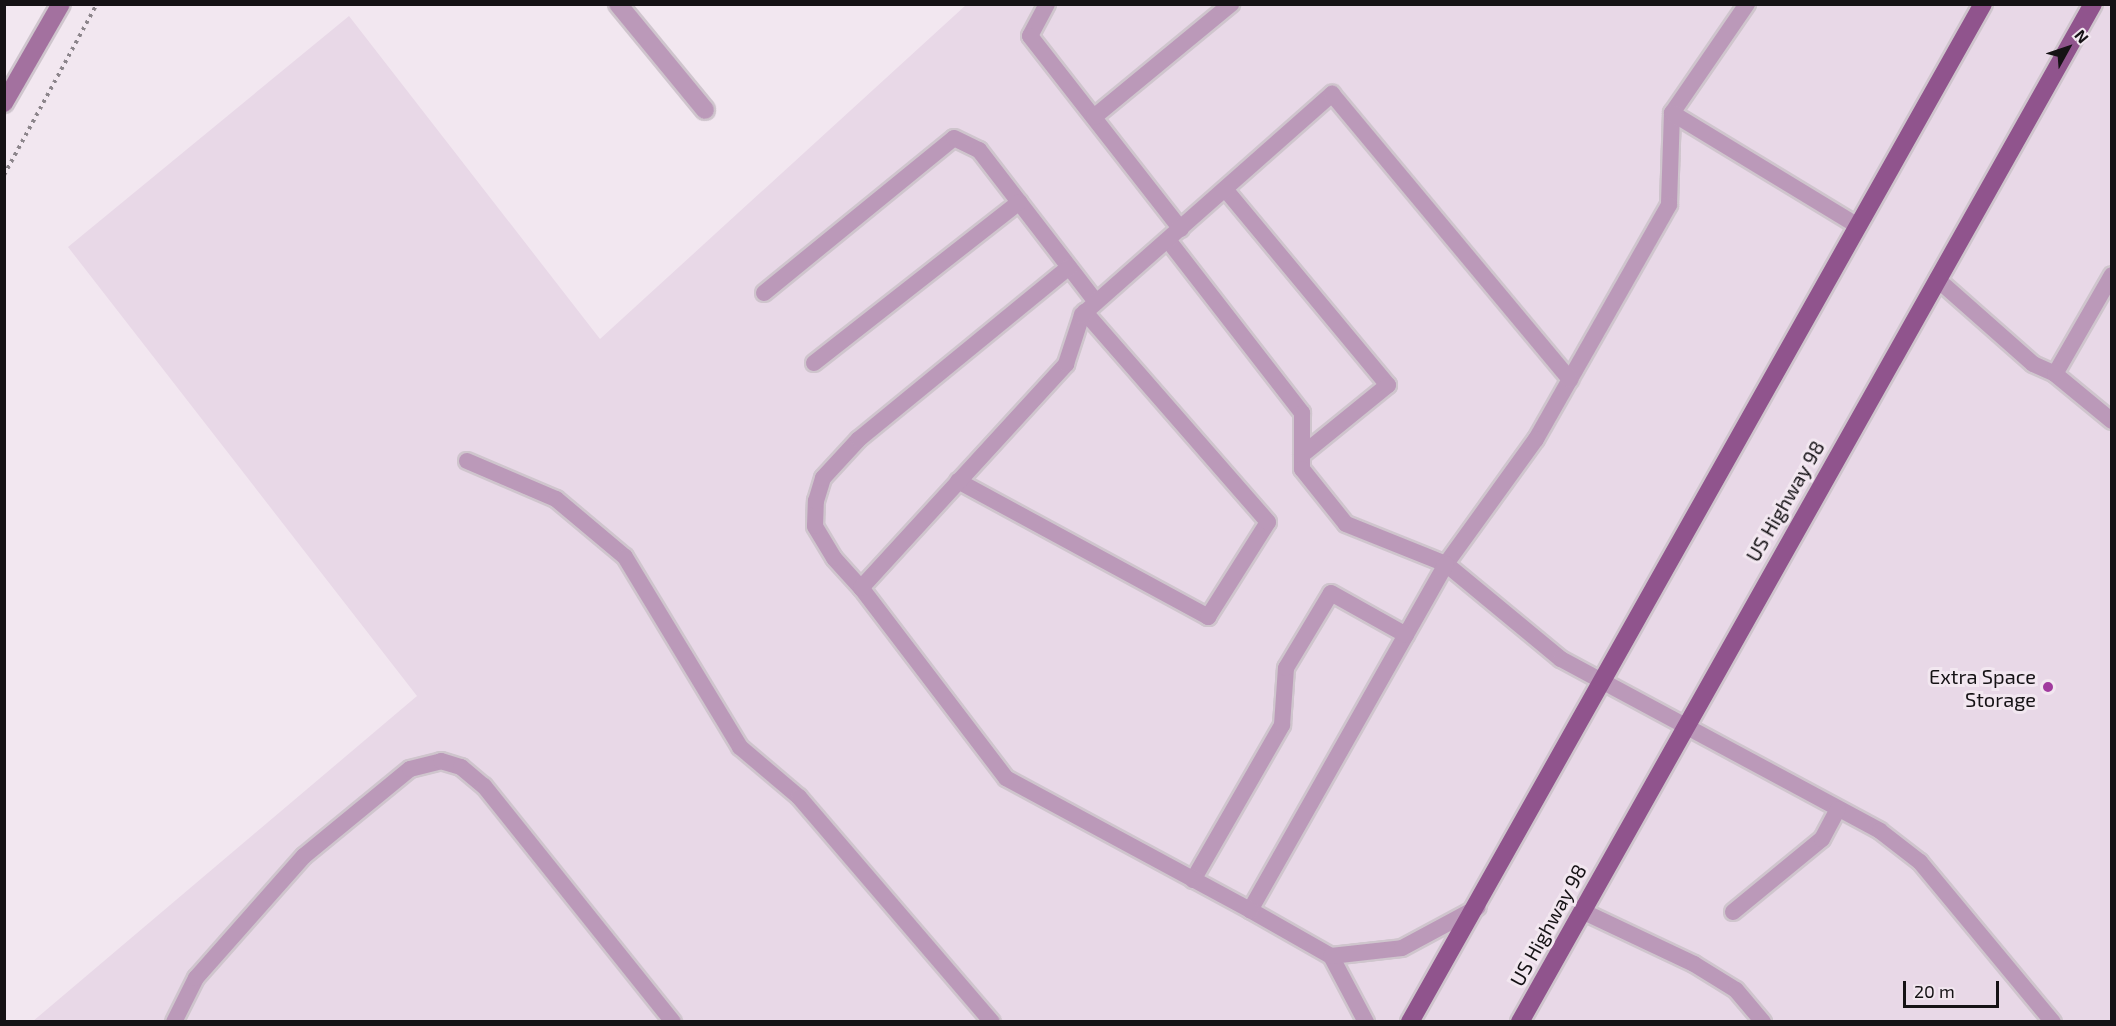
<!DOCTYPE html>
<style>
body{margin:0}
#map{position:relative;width:2116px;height:1026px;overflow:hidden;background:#f2e7f0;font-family:"Exo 2",sans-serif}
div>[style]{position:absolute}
.built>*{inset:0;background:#e8d8e7}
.path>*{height:4px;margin-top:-2px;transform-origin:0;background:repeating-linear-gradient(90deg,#8c858b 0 3px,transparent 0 7.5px)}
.roads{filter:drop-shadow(2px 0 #cfc5cd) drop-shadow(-2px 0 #cfc5cd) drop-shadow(0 2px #cfc5cd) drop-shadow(0 -2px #cfc5cd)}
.lane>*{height:16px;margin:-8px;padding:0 8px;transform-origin:8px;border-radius:8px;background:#bb99b9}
.street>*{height:18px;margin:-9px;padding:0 9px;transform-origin:9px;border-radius:9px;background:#bb99b9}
.secondary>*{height:18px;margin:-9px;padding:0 9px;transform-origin:9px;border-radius:9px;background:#a3719f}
.primary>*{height:18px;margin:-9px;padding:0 9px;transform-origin:9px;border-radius:9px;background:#90548d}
.dots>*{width:16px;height:16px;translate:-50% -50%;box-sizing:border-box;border:3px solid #f2e7f0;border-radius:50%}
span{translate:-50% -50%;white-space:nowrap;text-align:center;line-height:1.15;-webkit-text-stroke:6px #f2e7f0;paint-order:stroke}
.street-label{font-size:20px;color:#151215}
.poi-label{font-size:20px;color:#151215}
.right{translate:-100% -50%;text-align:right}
.frame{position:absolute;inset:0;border:6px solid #151215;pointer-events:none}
.north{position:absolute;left:2038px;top:18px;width:60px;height:60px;-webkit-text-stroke:4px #f2e7f0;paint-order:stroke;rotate:50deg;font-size:16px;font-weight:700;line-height:24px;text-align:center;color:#151215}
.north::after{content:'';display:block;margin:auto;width:21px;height:27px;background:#151215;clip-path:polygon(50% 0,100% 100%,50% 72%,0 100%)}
.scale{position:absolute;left:1903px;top:981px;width:96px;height:27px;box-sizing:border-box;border:3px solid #151215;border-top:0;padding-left:8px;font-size:18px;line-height:21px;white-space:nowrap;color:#151215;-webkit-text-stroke:4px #f2e7f0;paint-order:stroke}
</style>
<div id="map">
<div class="built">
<div style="clip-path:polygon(966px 5px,2111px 5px,2111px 1021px,32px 1022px,417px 696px,68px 247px,349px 16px,600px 339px)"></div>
</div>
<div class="path">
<div style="left:4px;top:175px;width:195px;rotate:-61.5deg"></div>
</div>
<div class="roads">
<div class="lane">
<div style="left:1047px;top:4px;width:36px;rotate:118deg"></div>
<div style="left:1030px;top:36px;width:245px;rotate:52deg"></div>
<div style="left:1747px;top:4px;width:132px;rotate:124.5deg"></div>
<div style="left:1672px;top:113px;width:92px;rotate:91.9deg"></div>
<div style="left:1669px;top:205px;width:269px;rotate:119.6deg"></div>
<div style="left:1536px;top:439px;width:154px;rotate:125.8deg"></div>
<div style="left:1446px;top:564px;width:149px;rotate:39.6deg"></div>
<div style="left:1561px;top:659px;width:362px;rotate:28.3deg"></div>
<div style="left:1880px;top:831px;width:51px;rotate:37.8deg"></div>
<div style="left:1920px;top:862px;width:208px;rotate:50.3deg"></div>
<div style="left:1672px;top:113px;width:218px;rotate:31.3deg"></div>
<div style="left:1094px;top:117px;width:178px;rotate:-39.5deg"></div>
<div style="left:1225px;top:189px;width:255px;rotate:50.3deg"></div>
<div style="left:1388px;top:385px;width:111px;rotate:140.9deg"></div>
<div style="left:1168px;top:240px;width:219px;rotate:52.2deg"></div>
<div style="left:1302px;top:413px;width:56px;rotate:90deg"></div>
<div style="left:1302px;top:469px;width:70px;rotate:51.3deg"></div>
<div style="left:1346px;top:524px;width:108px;rotate:21.8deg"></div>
<div style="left:1446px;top:564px;width:398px;rotate:119.5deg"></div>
<div style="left:1250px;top:910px;width:93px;rotate:29.6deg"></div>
<div style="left:1331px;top:956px;width:75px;rotate:62.1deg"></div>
<div style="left:1937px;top:279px;width:128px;rotate:41.5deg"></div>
<div style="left:2033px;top:364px;width:24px;rotate:24deg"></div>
<div style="left:2055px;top:374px;width:74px;rotate:39.5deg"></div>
<div style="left:764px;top:293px;width:245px;rotate:-39.2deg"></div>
<div style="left:954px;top:138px;width:28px;rotate:26deg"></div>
<div style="left:979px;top:150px;width:192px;rotate:52.4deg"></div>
<div style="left:814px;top:363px;width:261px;rotate:-38.1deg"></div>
<div style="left:2055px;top:374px;width:114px;rotate:-60.1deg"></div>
<div style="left:467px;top:461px;width:97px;rotate:23.1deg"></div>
<div style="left:556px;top:499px;width:90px;rotate:40deg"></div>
<div style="left:625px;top:557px;width:222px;rotate:58.8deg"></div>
<div style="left:740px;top:747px;width:77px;rotate:40.3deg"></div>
<div style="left:799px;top:797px;width:296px;rotate:49.4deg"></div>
<div style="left:958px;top:481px;width:285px;rotate:28.5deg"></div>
<div style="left:1208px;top:617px;width:112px;rotate:-57.7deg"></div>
<div style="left:1268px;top:522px;width:279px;rotate:-131.1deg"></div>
<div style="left:861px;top:588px;width:40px;rotate:-132deg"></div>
<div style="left:834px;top:558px;width:37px;rotate:-121deg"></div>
<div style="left:815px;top:526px;width:25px;rotate:-88deg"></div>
<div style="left:816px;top:501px;width:24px;rotate:-73deg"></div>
<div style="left:823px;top:478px;width:53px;rotate:-47.3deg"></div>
<div style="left:859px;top:439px;width:271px;rotate:-39.3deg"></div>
<div style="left:1193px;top:880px;width:179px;rotate:-60.1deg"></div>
<div style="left:1282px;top:725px;width:57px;rotate:-86deg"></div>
<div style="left:1286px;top:668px;width:87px;rotate:-59deg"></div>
<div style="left:1331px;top:593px;width:86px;rotate:29.2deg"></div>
<div style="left:1250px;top:910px;width:277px;rotate:-151.6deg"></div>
<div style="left:1006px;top:778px;width:239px;rotate:-127.3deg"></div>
<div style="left:861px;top:588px;width:304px;rotate:-47.5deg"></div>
<div style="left:1066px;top:364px;width:52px;rotate:-71.9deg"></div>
<div style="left:1082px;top:315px;width:334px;rotate:-41.5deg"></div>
<div style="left:1332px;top:94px;width:372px;rotate:50.2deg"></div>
<div style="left:1582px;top:911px;width:124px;rotate:25.3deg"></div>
<div style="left:1694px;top:964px;width:49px;rotate:31.8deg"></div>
<div style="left:1736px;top:990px;width:42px;rotate:49.8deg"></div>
<div style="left:1733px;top:912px;width:115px;rotate:-39.4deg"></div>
<div style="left:1822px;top:839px;width:34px;rotate:-62deg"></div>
<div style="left:1331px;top:956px;width:71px;rotate:-6.4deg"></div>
<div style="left:1402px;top:948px;width:86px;rotate:-28.3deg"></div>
<div style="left:174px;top:1022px;width:49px;rotate:-63.4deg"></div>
<div style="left:196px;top:978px;width:163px;rotate:-48.5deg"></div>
<div style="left:304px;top:856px;width:137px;rotate:-39.4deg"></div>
<div style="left:410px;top:769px;width:32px;rotate:-14deg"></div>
<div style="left:441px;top:761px;width:21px;rotate:17deg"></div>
<div style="left:461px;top:767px;width:30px;rotate:40deg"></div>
<div style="left:484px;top:786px;width:302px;rotate:51.3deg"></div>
</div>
<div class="street">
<div style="left:618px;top:4px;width:137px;rotate:50.6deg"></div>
</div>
<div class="secondary">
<div style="left:4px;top:103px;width:114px;rotate:-60.1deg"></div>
</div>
<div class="primary">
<div style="left:1410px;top:1022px;width:1168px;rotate:-60.63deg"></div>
<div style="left:1520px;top:1022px;width:1168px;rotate:-60.63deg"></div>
</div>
</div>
<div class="dots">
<div style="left:2048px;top:687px;background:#a13a9e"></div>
</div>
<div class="street-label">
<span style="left:1785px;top:501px;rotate:-60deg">US Highway 98</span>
<span style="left:1548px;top:925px;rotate:-61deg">US Highway 98</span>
</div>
<div class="poi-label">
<span class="right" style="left:2036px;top:688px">Extra Space<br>Storage</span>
</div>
<div class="frame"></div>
<div class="north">N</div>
<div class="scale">20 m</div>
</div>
